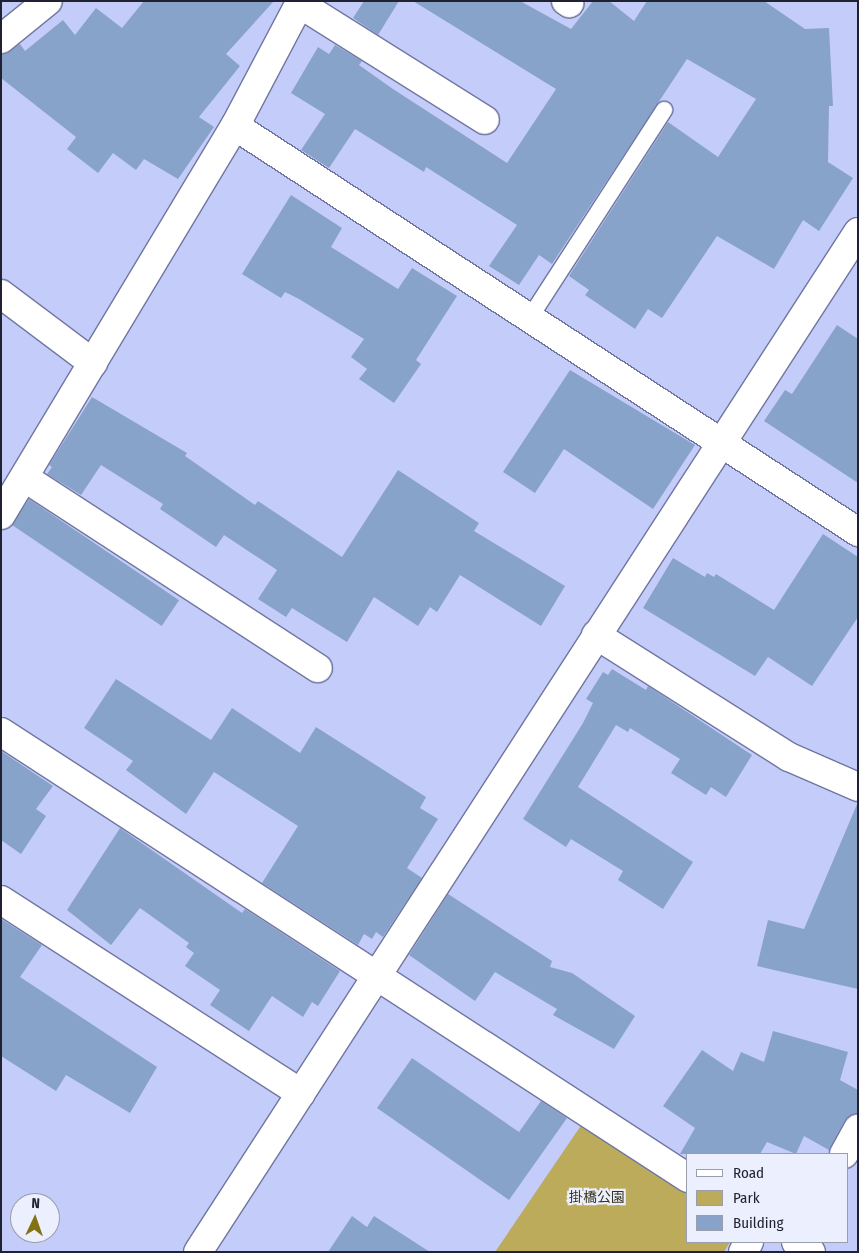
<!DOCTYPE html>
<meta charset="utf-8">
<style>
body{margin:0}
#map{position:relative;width:859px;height:1253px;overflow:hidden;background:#c4ccfa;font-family:"Fira Sans Condensed","Noto Sans JP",sans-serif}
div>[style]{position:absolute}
.green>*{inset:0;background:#bcab5b}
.building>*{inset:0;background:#88a3ca;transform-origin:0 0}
.roads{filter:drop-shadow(1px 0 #7076a0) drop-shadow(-1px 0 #7076a0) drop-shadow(0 1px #7076a0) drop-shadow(0 -1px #7076a0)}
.lane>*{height:16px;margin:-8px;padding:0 8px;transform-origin:8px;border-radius:8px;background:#fff}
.street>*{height:28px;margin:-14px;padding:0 14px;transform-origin:14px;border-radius:14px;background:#fff}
span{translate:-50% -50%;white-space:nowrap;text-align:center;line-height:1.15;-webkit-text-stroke:4.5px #eceffd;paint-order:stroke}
.park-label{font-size:14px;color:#37321c}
.frame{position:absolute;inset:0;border:2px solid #202233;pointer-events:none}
.legend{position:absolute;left:686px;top:1153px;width:162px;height:90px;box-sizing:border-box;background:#eceffd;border:1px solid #9a9dac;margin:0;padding:6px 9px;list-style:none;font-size:15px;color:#202233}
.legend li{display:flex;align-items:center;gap:10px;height:25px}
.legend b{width:25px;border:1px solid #9a9dac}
.north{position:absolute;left:10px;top:1193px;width:50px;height:50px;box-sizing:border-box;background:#eceffd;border:1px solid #9a9dac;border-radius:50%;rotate:3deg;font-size:14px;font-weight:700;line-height:20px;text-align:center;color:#202233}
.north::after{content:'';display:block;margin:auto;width:18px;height:22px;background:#837112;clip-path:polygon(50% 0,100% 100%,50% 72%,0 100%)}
</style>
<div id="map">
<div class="green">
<div style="clip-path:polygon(582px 1124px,688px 1194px,688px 1242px,730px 1242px,724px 1252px,495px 1252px)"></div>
</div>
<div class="building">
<div style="clip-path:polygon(144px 1px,274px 1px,226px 54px,240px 66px,199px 117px,214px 127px,178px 179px,144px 159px,136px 170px,113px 153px,98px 173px,67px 149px,76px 137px,1px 78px,1px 54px,20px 44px,25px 51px,63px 20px,75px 35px,96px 8px,122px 28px)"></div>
<div style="clip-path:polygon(364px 1px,399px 1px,378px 35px,353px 18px)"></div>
<div style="clip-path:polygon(413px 1px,520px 1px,571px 29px,593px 1px,609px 1px,634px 21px,647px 1px,764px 1px,805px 29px,829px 28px,833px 106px,829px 106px,828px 162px,853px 178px,819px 231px,803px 220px,774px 269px,717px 236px,662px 318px,648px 309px,635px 329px,585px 295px,589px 290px,569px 276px,668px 122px,718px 157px,756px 99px,687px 59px,552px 264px,539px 255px,519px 285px,489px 266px,517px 225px,426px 167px,424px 172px,355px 129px,329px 168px,301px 150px,325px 114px,291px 93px,318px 47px,329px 54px,335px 45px,362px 61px,359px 65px,393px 89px,507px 163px,556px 89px)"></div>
<div style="clip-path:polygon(291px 195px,342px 228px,331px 247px,398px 289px,412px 268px,457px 296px,416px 360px,421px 364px,394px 403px,359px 379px,367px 369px,351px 357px,364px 339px,299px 299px,285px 292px,281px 298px,242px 274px)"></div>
<div style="clip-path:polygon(837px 325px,858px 339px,858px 483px,764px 421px,785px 390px,792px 394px)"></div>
<div style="clip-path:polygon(570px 370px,695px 445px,653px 509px,564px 449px,535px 493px,503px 472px)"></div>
<div style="clip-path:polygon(92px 397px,187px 453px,185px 456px,255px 505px,258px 501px,342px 557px,398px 470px,479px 523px,474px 531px,565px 586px,541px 626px,460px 575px,437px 612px,430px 607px,418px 626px,374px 597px,347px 642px,292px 608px,286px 617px,258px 599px,277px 570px,224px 535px,216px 547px,160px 509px,163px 504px,101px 465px,81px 495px,47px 474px,52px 467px,49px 465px)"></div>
<div style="left:29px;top:499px;width:181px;height:31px;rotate:34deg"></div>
<div style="clip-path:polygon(823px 534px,858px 557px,858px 617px,812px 686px,768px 657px,755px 676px,643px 608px,673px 558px,705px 577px,707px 573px,714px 577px,716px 574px,774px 610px)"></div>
<div style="clip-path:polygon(612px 669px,646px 690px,648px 686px,752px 755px,726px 797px,711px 787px,706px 795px,671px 773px,680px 759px,630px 728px,628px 732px,616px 725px,578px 787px,693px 862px,663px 909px,618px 880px,623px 871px,571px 839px,566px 847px,523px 819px,583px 723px,593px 703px,586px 699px,603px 672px,608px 675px)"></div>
<div style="clip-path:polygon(116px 679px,211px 740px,232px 708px,300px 753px,316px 727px,426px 797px,420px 808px,438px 819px,407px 868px,422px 878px,383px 937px,376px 932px,372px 939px,364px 934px,358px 945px,262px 883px,298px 826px,214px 772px,186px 814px,126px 770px,133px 761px,84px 728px)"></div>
<div style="clip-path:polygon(1px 751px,53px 786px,36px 809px,46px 816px,21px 854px,1px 840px)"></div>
<div style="clip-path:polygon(858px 802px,858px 989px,757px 966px,768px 920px,804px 929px)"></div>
<div style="clip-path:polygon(120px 828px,242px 913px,245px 909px,340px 971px,318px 1006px,312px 1002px,303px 1017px,272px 996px,249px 1031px,210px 1005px,220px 990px,185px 966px,194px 953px,186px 947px,189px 943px,140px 908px,111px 945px,67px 910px)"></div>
<div style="clip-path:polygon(448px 894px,552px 961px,550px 967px,572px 973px,635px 1016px,614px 1049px,553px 1015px,557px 1009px,495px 972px,475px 1001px,409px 955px)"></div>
<div style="clip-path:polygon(1px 919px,42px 945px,20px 977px,157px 1067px,130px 1113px,66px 1075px,56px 1091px,1px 1056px)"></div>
<div style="clip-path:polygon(773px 1031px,848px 1052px,840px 1080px,858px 1090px,858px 1113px,845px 1121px,829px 1150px,804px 1136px,796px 1154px,767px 1142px,760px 1154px,680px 1154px,695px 1128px,663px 1106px,702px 1050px,733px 1071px,741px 1052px,764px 1062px)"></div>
<div style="clip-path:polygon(412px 1058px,519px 1132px,541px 1101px,567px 1118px,509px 1200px,377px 1108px)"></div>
<div style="clip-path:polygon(352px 1216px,367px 1227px,374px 1216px,430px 1252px,328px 1252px)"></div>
</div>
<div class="roads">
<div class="lane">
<div style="left:529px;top:319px;width:249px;rotate:-57.1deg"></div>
</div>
<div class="street">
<div style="left:566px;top:1px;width:4px;rotate:34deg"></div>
<div style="left:300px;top:4px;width:218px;rotate:32.1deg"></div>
<div style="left:1px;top:39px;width:60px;rotate:-39deg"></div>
<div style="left:235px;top:126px;width:744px;rotate:33.09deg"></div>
<div style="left:1px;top:294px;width:115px;rotate:36.9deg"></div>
<div style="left:25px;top:478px;width:349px;rotate:33deg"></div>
<div style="left:1px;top:515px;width:454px;rotate:-59deg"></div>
<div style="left:235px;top:126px;width:141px;rotate:-62.2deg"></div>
<div style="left:596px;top:635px;width:228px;rotate:32.3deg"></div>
<div style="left:789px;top:757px;width:75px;rotate:23.5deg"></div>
<div style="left:1px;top:732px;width:819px;rotate:32.99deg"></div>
<div style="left:1px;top:900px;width:357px;rotate:32.8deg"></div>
<div style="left:844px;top:1154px;width:29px;rotate:-61deg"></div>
<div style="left:796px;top:1242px;width:18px;rotate:34deg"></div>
<div style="left:198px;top:1252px;width:1215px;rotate:-57.09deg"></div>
<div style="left:743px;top:1252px;width:12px;rotate:-59deg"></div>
</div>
</div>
<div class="park-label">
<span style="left:597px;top:1198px">掛橋公園</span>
</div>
<div class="frame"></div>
<ul class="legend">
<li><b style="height:6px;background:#fff"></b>Road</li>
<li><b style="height:14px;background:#bcab5b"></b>Park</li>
<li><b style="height:14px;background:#88a3ca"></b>Building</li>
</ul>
<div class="north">N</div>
</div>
